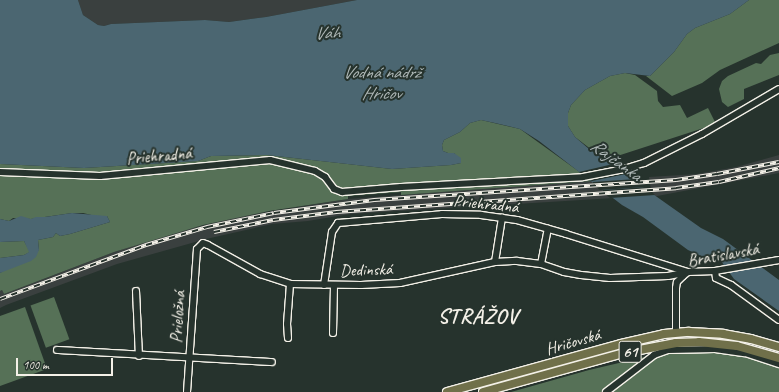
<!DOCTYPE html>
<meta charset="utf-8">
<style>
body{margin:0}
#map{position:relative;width:779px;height:392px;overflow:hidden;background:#26332d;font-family:Caveat,sans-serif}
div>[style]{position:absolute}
.built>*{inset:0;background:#3a403f}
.green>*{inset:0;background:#567157;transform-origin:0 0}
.water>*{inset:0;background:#4b6671}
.pier>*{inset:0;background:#26332d}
.roads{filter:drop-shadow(1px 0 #f4f1e8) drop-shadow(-1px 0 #f4f1e8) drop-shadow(0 1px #f4f1e8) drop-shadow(0 -1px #f4f1e8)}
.minor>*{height:6px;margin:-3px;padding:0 3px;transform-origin:3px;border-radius:3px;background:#26332d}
.major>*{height:8px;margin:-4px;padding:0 4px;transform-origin:4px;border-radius:4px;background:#70704a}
.rail>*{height:3.5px;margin-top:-1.75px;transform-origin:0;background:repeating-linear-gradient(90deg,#26332d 0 6px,#f4f1e8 0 12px);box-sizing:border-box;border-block:1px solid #f4f1e8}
span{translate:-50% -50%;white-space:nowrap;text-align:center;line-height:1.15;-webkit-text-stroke:4px #26332d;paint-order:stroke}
.shield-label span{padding:1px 3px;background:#26332d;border:1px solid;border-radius:3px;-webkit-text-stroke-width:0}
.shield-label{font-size:16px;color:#f4f1e8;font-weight:700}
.street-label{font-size:17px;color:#f4f1e8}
.water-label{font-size:18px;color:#b0b9b8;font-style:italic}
.district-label{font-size:21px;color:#f4f1e8;font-weight:700;letter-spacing:1px}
.scale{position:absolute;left:16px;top:358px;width:97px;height:18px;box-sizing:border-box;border:2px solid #f4f1e8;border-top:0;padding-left:5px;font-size:12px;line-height:14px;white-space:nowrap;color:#f4f1e8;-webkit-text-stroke:3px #26332d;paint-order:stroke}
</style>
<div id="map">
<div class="built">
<div style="clip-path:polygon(78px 0,357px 0,266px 17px,229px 22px,205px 20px,111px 24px,104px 26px,98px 25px,83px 15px)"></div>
<div style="clip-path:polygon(779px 155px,779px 173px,652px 197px,649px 177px,697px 174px,736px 167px)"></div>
<div style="clip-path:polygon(592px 181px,614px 198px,350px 214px,308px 221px,272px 224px,206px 239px,117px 264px,6px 305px,0 308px,0 291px,2px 290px,4px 294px,114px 252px,169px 234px,237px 217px,348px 199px)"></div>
</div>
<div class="green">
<div style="clip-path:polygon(749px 0,779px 0,779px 43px,720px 70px,702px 83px,672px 96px,646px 76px,650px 76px,674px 52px,687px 34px,695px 28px,730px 14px)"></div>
<div style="clip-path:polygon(779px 53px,779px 75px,744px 89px,744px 99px,728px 107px,722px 102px,719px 89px,722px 81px,728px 76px,756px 63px,761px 64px,770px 55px)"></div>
<div style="clip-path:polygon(625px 73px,635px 75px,657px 91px,658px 101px,663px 107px,680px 105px,687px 118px,708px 108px,716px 124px,605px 160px,575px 137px,568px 126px,568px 113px,571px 105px,585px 90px,610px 76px)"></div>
<div style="clip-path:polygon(481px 120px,520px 129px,592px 181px,401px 195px,401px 192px,348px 196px,348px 199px,269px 211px,203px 225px,114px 252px,4px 294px,2px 290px,0 291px,0 273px,39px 250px,38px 240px,53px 237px,56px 233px,60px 236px,70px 234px,110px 222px,107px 216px,100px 217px,83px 213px,72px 213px,31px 219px,13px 218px,9px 221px,0 219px,0 164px,84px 168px,198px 161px,211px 156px,267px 155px,392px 169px,451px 165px,461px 163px,454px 153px,448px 153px,443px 151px,442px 145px,444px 140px,460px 132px,470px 123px)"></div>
<div style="clip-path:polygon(24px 241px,30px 252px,24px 255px,0 258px,0 242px)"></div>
<div style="left:54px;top:297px;width:45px;height:25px;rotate:70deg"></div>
<div style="clip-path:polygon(25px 307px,47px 369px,0 386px,0 316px)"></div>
<div style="clip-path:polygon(717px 351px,747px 358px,779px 357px,779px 392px,511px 392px,589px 370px,666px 352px)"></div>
</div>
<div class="water">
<div style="clip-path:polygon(0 0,78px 0,83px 15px,98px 25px,104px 26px,111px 24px,205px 20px,229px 22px,266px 17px,357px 0,749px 0,730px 14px,695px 28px,687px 34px,674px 52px,650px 76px,625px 73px,610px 76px,585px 90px,571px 105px,568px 113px,568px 126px,575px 137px,589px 149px,701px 228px,723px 239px,779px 280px,779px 311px,734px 279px,721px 261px,715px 257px,701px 256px,688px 250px,643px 217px,622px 205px,539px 141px,520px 129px,495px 123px,481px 120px,470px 123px,460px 132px,444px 140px,442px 145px,443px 151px,448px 153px,454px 153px,461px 158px,461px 163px,451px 165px,392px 169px,267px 155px,211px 156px,198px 161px,84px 168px,0 164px)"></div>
<div style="clip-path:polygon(72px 213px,107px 216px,110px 222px,70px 234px,60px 236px,56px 233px,53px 237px,38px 240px,39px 250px,36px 257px,31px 261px,0 273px,0 258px,24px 255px,29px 252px,24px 241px,0 242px,0 219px,9px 221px,21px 216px,31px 219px,36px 217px,45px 217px)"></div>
</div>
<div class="pier">
<div style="clip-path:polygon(613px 164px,626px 174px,592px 181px,579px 172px)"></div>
<div style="clip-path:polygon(636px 179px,646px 187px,600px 190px,593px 184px,593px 182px)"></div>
<div style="clip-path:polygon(647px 187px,655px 195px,610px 198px,603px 192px,603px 190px)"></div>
</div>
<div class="roads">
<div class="minor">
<div style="left:0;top:172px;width:100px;rotate:2.3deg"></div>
<div style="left:100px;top:176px;width:171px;rotate:-5.4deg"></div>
<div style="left:270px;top:160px;width:46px;rotate:13.7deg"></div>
<div style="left:315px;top:171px;width:12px;rotate:31deg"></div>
<div style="left:325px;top:177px;width:15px;rotate:53deg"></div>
<div style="left:334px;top:189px;width:9px;rotate:21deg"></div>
<div style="left:342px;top:192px;width:59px;rotate:-4.8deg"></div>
<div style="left:401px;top:187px;width:182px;rotate:-3.1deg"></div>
<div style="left:583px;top:177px;width:42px;rotate:-11deg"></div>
<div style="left:624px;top:169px;width:21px;rotate:-17deg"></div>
<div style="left:644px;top:163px;width:65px;rotate:-26.6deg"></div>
<div style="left:702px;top:134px;width:89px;rotate:-30.3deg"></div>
<div style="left:495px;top:262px;width:45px;rotate:-81deg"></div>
<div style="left:541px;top:264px;width:36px;rotate:-79deg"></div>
<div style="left:715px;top:271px;width:7px;rotate:82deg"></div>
<div style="left:716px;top:278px;width:17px;rotate:25deg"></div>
<div style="left:731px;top:285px;width:59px;rotate:36.1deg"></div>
<div style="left:324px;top:285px;width:54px;rotate:-81.4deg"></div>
<div style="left:332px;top:232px;width:11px;rotate:-56deg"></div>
<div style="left:338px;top:223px;width:104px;rotate:-4.9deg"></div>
<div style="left:442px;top:214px;width:39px;rotate:1deg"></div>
<div style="left:481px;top:215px;width:36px;rotate:8deg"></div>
<div style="left:517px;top:220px;width:51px;rotate:15.9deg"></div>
<div style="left:566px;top:234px;width:127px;rotate:17.4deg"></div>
<div style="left:136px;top:291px;width:65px;rotate:87.4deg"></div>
<div style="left:333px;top:333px;width:48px;rotate:-88.8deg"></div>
<div style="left:676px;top:333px;width:45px;rotate:-90deg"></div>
<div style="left:676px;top:288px;width:6px;rotate:-81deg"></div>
<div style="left:677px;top:282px;width:8px;rotate:-45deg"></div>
<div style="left:683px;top:276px;width:6px;rotate:-39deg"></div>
<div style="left:688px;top:272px;width:27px;rotate:-2deg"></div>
<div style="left:715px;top:271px;width:65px;rotate:-9.8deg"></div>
<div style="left:288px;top:338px;width:14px;rotate:-94deg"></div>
<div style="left:287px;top:324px;width:40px;rotate:-85.7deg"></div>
<div style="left:57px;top:350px;width:215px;rotate:3.2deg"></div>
<div style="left:187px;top:392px;width:143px;rotate:-86deg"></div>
<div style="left:197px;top:249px;width:8px;rotate:-45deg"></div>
<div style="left:203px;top:243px;width:5px;rotate:22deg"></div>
<div style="left:208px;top:245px;width:60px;rotate:29.1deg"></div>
<div style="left:260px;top:274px;width:32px;rotate:18deg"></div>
<div style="left:290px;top:284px;width:71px;rotate:0.8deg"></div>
<div style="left:361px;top:285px;width:39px;rotate:-3deg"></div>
<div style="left:400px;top:283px;width:97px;rotate:-12.5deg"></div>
<div style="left:495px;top:262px;width:22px;rotate:-3deg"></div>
<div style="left:517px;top:261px;width:24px;rotate:7deg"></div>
<div style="left:541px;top:264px;width:24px;rotate:19deg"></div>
<div style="left:564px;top:272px;width:17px;rotate:10deg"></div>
<div style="left:581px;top:275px;width:29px;rotate:6deg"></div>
<div style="left:610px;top:278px;width:58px;rotate:-2deg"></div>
<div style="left:668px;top:276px;width:20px;rotate:-11deg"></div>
<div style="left:606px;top:392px;width:61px;rotate:-37.6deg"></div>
<div style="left:654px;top:355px;width:15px;rotate:-20deg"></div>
<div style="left:668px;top:350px;width:47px;rotate:-1.2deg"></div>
<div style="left:715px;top:349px;width:30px;rotate:8deg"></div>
<div style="left:745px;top:353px;width:36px;rotate:18deg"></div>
</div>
<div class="major">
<div style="left:447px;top:392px;width:180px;rotate:-15.4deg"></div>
<div style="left:621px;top:344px;width:44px;rotate:-13.1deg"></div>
<div style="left:664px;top:334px;width:25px;rotate:-5deg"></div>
<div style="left:689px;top:332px;width:34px;rotate:3deg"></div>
<div style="left:723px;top:334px;width:28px;rotate:10deg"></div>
<div style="left:751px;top:339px;width:29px;rotate:16deg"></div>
<div style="left:483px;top:392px;width:146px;rotate:-15.5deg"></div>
<div style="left:624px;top:353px;width:53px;rotate:-10.9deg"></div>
<div style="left:676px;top:343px;width:23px;rotate:-2deg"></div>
<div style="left:699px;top:342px;width:38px;rotate:6deg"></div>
<div style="left:737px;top:346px;width:44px;rotate:15.9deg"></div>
</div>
</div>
<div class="rail">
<div style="left:214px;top:232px;width:60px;rotate:-11.5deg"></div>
<div style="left:273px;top:220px;width:64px;rotate:-7.2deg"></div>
<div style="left:336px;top:212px;width:341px;rotate:-4deg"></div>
<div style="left:676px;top:188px;width:43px;rotate:-7.9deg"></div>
<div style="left:719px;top:182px;width:62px;rotate:-13.1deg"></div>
<div style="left:0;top:299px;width:156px;rotate:-20.3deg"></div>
<div style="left:146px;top:245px;width:64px;rotate:-16.4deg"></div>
<div style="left:207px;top:227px;width:68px;rotate:-11.8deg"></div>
<div style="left:274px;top:213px;width:101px;rotate:-7.4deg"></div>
<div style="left:374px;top:200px;width:303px;rotate:-3.8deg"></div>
<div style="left:676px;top:180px;width:41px;rotate:-8.3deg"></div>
<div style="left:717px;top:174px;width:63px;rotate:-11deg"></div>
</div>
<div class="shield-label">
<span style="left:630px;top:352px">61</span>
</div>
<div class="street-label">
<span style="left:159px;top:156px;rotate:-5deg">Priehradná</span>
<span style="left:486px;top:204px;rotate:6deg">Priehradná</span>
<span style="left:723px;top:255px;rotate:-10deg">Bratislavská</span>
<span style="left:366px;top:270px;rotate:-2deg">Dedinská</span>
<span style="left:178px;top:317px;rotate:-86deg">Prieložná</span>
<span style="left:573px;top:342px;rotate:-16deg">Hričovská</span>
</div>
<div class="water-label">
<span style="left:327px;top:33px;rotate:-3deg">Váh</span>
<span style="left:381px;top:83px">Vodná nádrž<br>Hričov</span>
<span style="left:616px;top:160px;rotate:36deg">Rajčanka</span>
</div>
<div class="district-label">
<span style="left:478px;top:316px">STRÁŽOV</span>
</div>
<div class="scale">100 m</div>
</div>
